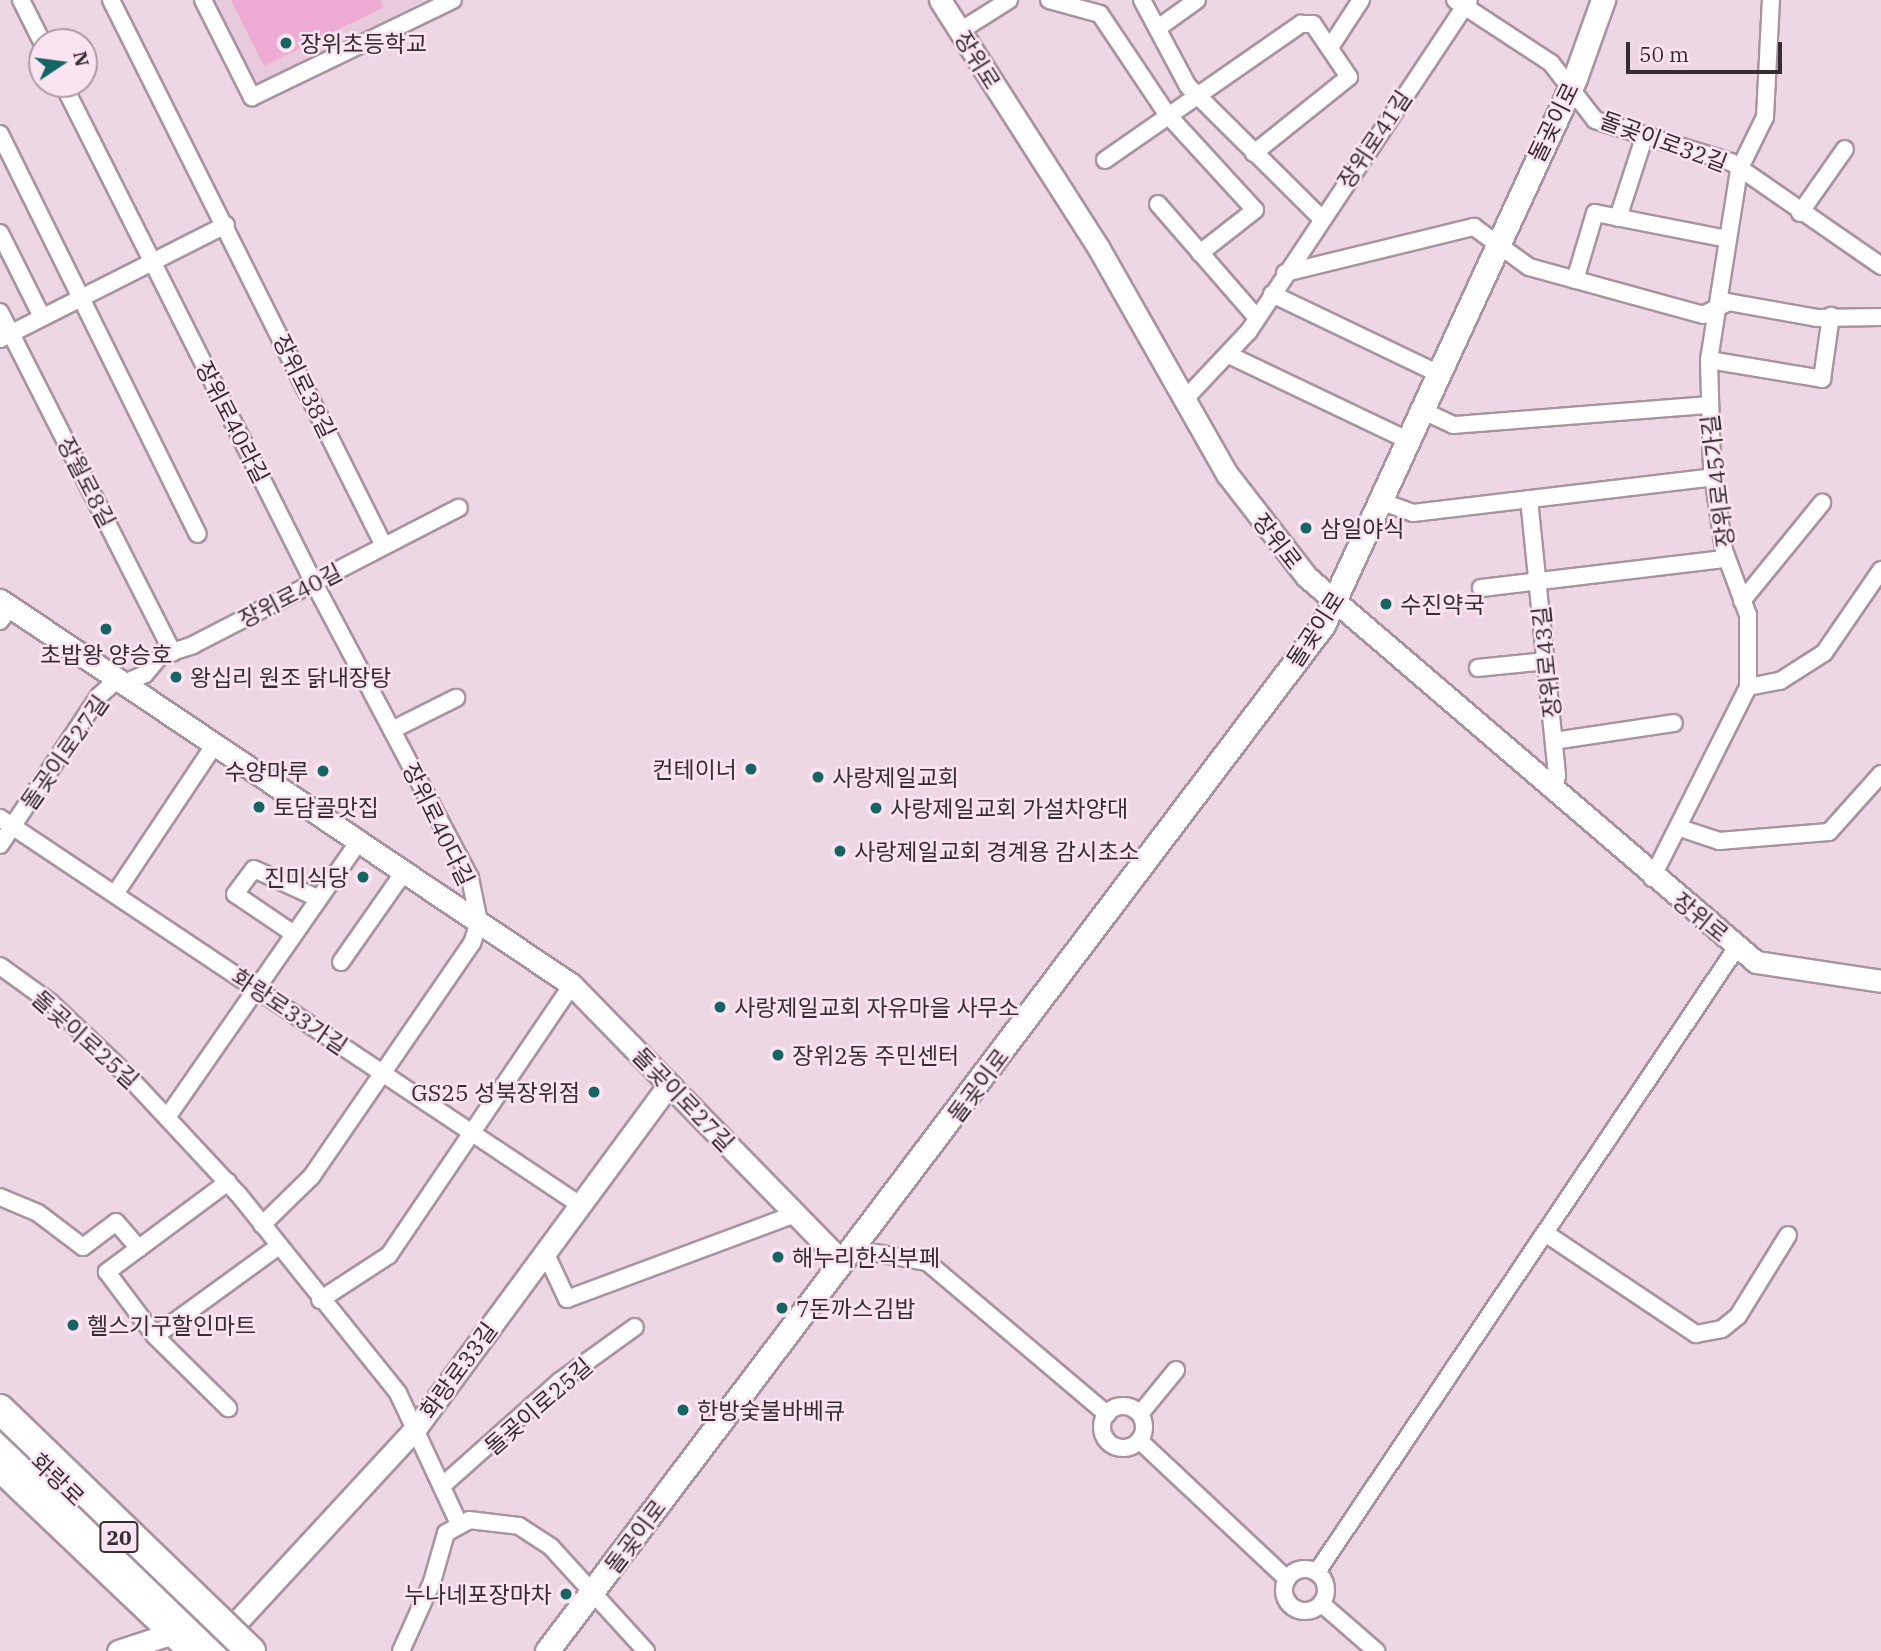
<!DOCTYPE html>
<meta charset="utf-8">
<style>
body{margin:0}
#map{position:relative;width:1881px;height:1651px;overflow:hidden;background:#eed7e4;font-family:"IBM Plex Serif","Noto Sans KR",serif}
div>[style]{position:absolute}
.built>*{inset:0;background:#e7cadc}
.green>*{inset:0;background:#eeacd4}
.roads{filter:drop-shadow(2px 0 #a993a0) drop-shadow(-2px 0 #a993a0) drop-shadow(0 2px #a993a0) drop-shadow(0 -2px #a993a0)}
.minor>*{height:16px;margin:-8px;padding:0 8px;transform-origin:8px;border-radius:8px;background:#fff}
.minor>.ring{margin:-8px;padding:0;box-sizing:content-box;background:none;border:16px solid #fff;border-radius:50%}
.tertiary>*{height:21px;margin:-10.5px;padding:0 10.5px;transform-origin:10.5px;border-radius:10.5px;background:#fff}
.secondary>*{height:23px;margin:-11.5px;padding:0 11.5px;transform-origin:11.5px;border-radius:11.5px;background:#fff}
.primary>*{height:26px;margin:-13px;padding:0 13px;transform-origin:13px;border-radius:13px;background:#fff}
.trunk>*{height:28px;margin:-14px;padding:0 14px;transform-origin:14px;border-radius:14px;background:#fff}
.bridges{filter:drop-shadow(2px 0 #a993a0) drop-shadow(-2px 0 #a993a0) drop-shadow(0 2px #a993a0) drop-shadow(0 -2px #a993a0)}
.trunk-bridge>*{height:28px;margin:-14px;padding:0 14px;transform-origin:14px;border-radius:14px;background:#fff}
.dots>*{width:19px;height:19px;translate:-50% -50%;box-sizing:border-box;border:4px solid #fbe4f2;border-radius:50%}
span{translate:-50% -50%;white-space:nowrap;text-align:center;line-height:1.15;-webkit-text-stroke:5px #fbe4f2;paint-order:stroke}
.shield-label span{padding:2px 5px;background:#fbe4f2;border:2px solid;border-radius:5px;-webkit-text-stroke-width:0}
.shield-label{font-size:21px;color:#352d32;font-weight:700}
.poi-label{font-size:23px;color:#352d32}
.left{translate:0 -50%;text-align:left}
.right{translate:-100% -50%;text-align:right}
.street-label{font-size:23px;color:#352d32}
.north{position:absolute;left:28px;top:28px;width:70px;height:70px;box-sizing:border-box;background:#fbe4f2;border:2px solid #ac9ba5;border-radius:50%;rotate:77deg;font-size:19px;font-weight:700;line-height:28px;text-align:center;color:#352d32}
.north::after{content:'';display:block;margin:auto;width:24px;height:32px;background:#176563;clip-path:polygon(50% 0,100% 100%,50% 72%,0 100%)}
.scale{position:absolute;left:1626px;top:42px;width:156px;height:32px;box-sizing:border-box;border:4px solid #352d32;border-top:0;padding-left:9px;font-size:21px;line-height:24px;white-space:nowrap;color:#352d32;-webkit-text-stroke:5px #fbe4f2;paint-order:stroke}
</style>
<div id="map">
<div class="built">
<div style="clip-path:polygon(212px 0,425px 0,255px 87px)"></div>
</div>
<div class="green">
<div style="clip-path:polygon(231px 0,380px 0,384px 7px,264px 66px)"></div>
</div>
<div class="roads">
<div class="minor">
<div style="left:21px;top:0;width:47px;rotate:63.4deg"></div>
<div style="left:111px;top:0;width:610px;rotate:63.43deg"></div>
<div style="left:203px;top:0;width:109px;rotate:63.2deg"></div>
<div style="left:252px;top:97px;width:223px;rotate:-25.8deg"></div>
<div style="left:1049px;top:0;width:53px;rotate:15.4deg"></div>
<div style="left:1100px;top:14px;width:120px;rotate:56.2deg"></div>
<div style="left:1167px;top:114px;width:130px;rotate:47.5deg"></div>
<div style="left:1255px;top:210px;width:70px;rotate:142deg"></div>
<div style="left:1142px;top:0;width:98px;rotate:61.9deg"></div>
<div style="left:1188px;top:86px;width:187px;rotate:44.8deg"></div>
<div style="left:1455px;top:0;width:115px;rotate:33.3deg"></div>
<div style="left:1551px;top:63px;width:72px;rotate:52.3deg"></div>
<div style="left:1595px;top:120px;width:142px;rotate:17.2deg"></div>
<div style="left:1731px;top:162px;width:183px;rotate:34.7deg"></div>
<div style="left:1158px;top:28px;width:48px;rotate:-35.7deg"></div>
<div style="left:960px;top:31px;width:58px;rotate:-32.3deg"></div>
<div style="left:1331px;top:46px;width:55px;rotate:-56.9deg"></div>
<div style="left:63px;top:84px;width:559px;rotate:63.3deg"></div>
<div style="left:314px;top:583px;width:334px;rotate:62.1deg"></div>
<div style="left:470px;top:878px;width:45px;rotate:78.4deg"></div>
<div style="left:479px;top:922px;width:22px;rotate:108deg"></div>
<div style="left:472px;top:943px;width:283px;rotate:124.5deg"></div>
<div style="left:312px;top:1176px;width:70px;rotate:135.6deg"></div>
<div style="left:0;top:134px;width:446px;rotate:63.7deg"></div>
<div style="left:1105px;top:160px;width:239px;rotate:-34.8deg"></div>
<div style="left:1301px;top:24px;width:12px"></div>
<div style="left:1313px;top:24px;width:64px;rotate:55.8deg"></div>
<div style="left:1349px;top:77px;width:122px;rotate:141.3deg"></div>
<div style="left:1158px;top:204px;width:151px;rotate:49deg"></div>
<div style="left:1800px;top:213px;width:78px;rotate:-54.9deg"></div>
<div style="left:1618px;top:218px;width:87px;rotate:-72deg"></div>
<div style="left:0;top:233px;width:94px;rotate:63.4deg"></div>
<div style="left:1285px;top:273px;width:195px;rotate:-13.7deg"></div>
<div style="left:1474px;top:227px;width:68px;rotate:36deg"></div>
<div style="left:1529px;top:267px;width:180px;rotate:15.4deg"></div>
<div style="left:1703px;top:315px;width:28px;rotate:-27deg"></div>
<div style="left:1728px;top:302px;width:90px;rotate:10.2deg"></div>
<div style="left:1817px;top:318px;width:64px;rotate:-0.9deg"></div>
<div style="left:1575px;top:280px;width:70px;rotate:-73.4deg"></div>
<div style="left:1595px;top:213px;width:135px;rotate:11.1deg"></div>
<div style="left:1272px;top:294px;width:183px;rotate:25.6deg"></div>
<div style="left:0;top:312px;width:382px;rotate:63.1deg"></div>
<div style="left:0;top:339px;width:253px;rotate:-26.8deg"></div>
<div style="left:1229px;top:355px;width:197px;rotate:25.5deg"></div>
<div style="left:1709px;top:360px;width:115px;rotate:9.5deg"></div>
<div style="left:1822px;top:379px;width:64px;rotate:-81.9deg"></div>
<div style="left:1185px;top:399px;width:93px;rotate:-46.7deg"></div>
<div style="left:1249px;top:331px;width:397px;rotate:-56.4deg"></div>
<div style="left:1419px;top:409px;width:38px;rotate:25deg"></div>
<div style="left:1454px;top:425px;width:255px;rotate:-4.5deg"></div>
<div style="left:1529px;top:499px;width:278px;rotate:84.2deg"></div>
<div style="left:1557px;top:776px;width:16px;rotate:104deg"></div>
<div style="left:1383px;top:502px;width:32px;rotate:20deg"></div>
<div style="left:1413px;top:513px;width:302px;rotate:-6.8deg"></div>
<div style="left:1481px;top:588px;width:247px;rotate:-6.8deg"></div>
<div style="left:1742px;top:601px;width:127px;rotate:-50.8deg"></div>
<div style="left:0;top:621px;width:17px;rotate:-54deg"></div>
<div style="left:1478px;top:668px;width:68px;rotate:-5.9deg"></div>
<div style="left:124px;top:683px;width:23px;rotate:-23deg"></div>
<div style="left:145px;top:674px;width:23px;rotate:-50deg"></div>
<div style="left:160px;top:656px;width:35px;rotate:-18deg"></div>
<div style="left:193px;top:645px;width:299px;rotate:-27.3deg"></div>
<div style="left:1748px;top:687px;width:33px;rotate:-11deg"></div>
<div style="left:1780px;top:681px;width:52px;rotate:-32.5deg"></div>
<div style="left:1824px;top:653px;width:101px;rotate:-55.5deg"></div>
<div style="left:392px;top:730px;width:72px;rotate:-26.6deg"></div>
<div style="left:1554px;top:741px;width:121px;rotate:-8.5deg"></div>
<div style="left:0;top:818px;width:697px;rotate:33.71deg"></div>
<div style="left:1680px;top:828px;width:41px;rotate:18.4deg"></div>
<div style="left:1719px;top:841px;width:110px;rotate:-4.7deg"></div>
<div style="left:1829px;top:832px;width:78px;rotate:-48.1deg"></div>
<div style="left:0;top:845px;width:179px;rotate:-56.4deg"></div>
<div style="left:99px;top:696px;width:25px;rotate:-42deg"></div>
<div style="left:1652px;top:878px;width:214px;rotate:-63.3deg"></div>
<div style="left:1748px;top:687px;width:72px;rotate:-90deg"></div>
<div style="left:1748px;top:615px;width:69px;rotate:-110.3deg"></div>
<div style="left:1724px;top:550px;width:83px;rotate:-98.3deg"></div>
<div style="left:1712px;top:468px;width:108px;rotate:-91.6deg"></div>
<div style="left:1709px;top:360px;width:192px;rotate:-81deg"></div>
<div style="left:1739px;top:170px;width:59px;rotate:-63.9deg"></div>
<div style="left:1765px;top:117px;width:117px;rotate:-87.1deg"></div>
<div style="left:115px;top:894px;width:180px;rotate:-56.3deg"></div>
<div style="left:294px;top:934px;width:71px;rotate:-145.9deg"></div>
<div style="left:235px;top:894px;width:31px;rotate:-53deg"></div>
<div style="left:254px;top:869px;width:69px;rotate:24.7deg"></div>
<div style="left:341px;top:962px;width:110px;rotate:-55deg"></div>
<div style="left:0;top:966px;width:62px;rotate:35.8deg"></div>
<div style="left:50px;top:1002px;width:108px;rotate:43.5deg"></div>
<div style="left:128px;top:1076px;width:163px;rotate:47deg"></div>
<div style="left:239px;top:1195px;width:254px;rotate:51.2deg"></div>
<div style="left:398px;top:1393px;width:145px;rotate:65deg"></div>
<div style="left:168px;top:1116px;width:335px;rotate:-55.2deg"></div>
<div style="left:228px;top:1182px;width:151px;rotate:143.4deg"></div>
<div style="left:107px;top:1272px;width:80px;rotate:53.1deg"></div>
<div style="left:155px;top:1336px;width:103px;rotate:44.6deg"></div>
<div style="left:0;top:1197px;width:41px;rotate:22.8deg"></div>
<div style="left:38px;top:1213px;width:56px;rotate:37.1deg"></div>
<div style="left:83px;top:1247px;width:41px;rotate:-37.1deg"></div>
<div style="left:116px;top:1222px;width:35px;rotate:49deg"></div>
<div style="left:1545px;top:1233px;width:182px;rotate:33.8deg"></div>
<div style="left:1696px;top:1334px;width:26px;rotate:-11deg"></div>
<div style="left:1722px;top:1329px;width:21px;rotate:-39deg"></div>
<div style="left:1738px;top:1316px;width:95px;rotate:-58.3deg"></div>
<div style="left:545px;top:1252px;width:52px;rotate:64.9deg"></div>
<div style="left:567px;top:1299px;width:243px;rotate:-20.4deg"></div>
<div style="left:877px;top:1253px;width:51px;rotate:10.2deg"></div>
<div style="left:927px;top:1262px;width:236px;rotate:40.2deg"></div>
<div style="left:320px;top:1300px;width:82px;rotate:-33.1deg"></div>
<div style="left:389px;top:1255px;width:326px;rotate:-55.9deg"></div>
<div style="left:155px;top:1336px;width:153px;rotate:-36deg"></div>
<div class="ring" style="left:1102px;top:1406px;width:26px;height:26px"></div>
<div style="left:1140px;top:1414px;width:57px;rotate:-50.7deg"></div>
<div style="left:1140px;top:1441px;width:202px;rotate:43.2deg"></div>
<div style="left:442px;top:1486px;width:158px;rotate:-41.7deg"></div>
<div style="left:560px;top:1381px;width:92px;rotate:-35.8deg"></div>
<div class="ring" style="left:1284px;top:1569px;width:26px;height:26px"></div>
<div style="left:1317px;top:1572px;width:753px;rotate:-56.1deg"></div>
<div style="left:1322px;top:1604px;width:72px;rotate:41deg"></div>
<div style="left:401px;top:1651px;width:76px;rotate:-65.8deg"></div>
<div style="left:432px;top:1582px;width:51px;rotate:-74.1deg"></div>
<div style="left:446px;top:1533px;width:26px;rotate:-29deg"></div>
<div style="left:469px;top:1520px;width:50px;rotate:6.8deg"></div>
<div style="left:519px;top:1526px;width:38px;rotate:33deg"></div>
<div style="left:551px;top:1547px;width:141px;rotate:47.6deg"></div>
</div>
<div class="tertiary">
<div style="left:940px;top:0;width:293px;rotate:57.4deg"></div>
<div style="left:1098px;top:247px;width:261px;rotate:60.4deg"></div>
<div style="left:1227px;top:474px;width:130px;rotate:52.2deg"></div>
<div style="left:1307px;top:577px;width:591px;rotate:40.61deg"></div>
<div style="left:1756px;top:962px;width:126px;rotate:8.6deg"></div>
<div style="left:0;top:600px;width:689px;rotate:33.94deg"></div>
<div style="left:572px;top:985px;width:387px;rotate:45.7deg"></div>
<div style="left:223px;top:1637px;width:283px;rotate:-47.3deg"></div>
<div style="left:415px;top:1429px;width:428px;rotate:-53.6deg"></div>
<div style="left:118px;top:1651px;width:58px;rotate:-18.1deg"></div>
</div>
<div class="secondary">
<div style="left:547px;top:1651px;width:1286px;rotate:-52.9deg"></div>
<div style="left:1323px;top:625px;width:602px;rotate:-65.26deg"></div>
<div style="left:1575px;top:78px;width:83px;rotate:-70.3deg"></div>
</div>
<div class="primary">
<div style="left:0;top:1468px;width:265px;rotate:43.6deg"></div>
</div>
<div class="trunk">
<div style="left:0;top:1444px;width:301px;rotate:43.5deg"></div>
</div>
</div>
<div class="bridges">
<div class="trunk-bridge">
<div style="left:0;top:1409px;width:349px;rotate:44deg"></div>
</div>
</div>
<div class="dots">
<div style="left:286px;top:43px;background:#176563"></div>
<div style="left:1306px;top:528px;background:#176563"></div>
<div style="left:1386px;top:604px;background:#176563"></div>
<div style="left:106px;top:629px;background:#176563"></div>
<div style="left:176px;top:677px;background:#176563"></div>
<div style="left:751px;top:769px;background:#176563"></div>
<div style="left:323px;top:771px;background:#176563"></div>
<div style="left:818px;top:777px;background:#176563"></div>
<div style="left:259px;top:807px;background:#176563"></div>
<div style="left:876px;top:808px;background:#176563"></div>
<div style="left:840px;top:851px;background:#176563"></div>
<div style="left:363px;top:877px;background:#176563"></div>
<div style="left:720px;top:1007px;background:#176563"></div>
<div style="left:778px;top:1055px;background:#176563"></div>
<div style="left:594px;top:1092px;background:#176563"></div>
<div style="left:778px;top:1257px;background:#176563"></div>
<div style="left:782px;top:1308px;background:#176563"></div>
<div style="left:73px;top:1325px;background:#176563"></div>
<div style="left:683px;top:1410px;background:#176563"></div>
<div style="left:566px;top:1594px;background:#176563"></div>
</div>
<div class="shield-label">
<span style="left:119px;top:1537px">20</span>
</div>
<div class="poi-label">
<span class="left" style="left:300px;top:43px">장위초등학교</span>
<span class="left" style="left:1320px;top:528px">삼일야식</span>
<span class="left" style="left:1400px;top:604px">수진약국</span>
<span style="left:106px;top:654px">초밥왕 양승호</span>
<span class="left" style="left:190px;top:677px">왕십리 원조 닭내장탕</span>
<span class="right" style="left:737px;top:769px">컨테이너</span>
<span class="right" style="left:309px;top:771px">수양마루</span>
<span class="left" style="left:832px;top:777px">사랑제일교회</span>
<span class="left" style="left:273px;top:807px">토담골맛집</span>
<span class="left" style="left:890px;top:808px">사랑제일교회 가설차양대</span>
<span class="left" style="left:854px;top:851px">사랑제일교회 경계용 감시초소</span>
<span class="right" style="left:349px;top:877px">진미식당</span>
<span class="left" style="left:734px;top:1007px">사랑제일교회 자유마을 사무소</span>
<span class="left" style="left:792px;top:1055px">장위2동 주민센터</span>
<span class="right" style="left:580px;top:1092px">GS25 성북장위점</span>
<span class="left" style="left:792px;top:1257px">해누리한식부페</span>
<span class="left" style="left:796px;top:1308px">7돈까스김밥</span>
<span class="left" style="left:87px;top:1325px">헬스기구할인마트</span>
<span class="left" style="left:697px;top:1410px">한방숯불바베큐</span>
<span class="right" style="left:552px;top:1594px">누나네포장마차</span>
</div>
<div class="street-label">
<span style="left:978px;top:60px;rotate:58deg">장위로</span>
<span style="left:1553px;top:122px;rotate:-64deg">돌곶이로</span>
<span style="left:1374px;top:139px;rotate:-56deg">장위로41길</span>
<span style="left:1664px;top:141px;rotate:20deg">돌곶이로32길</span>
<span style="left:305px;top:386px;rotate:64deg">장위로38길</span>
<span style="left:233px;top:422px;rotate:63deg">장위로40라길</span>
<span style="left:1717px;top:481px;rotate:-97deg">장위로45가길</span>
<span style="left:87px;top:482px;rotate:63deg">장월로8길</span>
<span style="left:1278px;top:541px;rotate:52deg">장위로</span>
<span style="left:290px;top:595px;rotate:-27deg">장위로40길</span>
<span style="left:1315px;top:629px;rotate:-57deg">돌곶이로</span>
<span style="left:1546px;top:662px;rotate:-96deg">장위로43길</span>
<span style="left:64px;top:752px;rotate:-55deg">돌곶이로27길</span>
<span style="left:439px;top:824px;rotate:64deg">장위로40다길</span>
<span style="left:1701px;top:917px;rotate:39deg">장위로</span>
<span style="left:290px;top:1011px;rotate:34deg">화랑로33가길</span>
<span style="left:86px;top:1039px;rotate:42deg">돌곶이로25길</span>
<span style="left:978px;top:1085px;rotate:-53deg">돌곶이로</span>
<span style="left:684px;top:1099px;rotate:46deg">돌곶이로27길</span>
<span style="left:458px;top:1370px;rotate:-54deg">화랑로33길</span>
<span style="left:538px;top:1406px;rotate:-41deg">돌곶이로25길</span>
<span style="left:58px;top:1479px;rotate:44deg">화랑로</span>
<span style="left:635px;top:1536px;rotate:-53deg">돌곶이로</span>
</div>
<div class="north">N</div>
<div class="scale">50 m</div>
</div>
